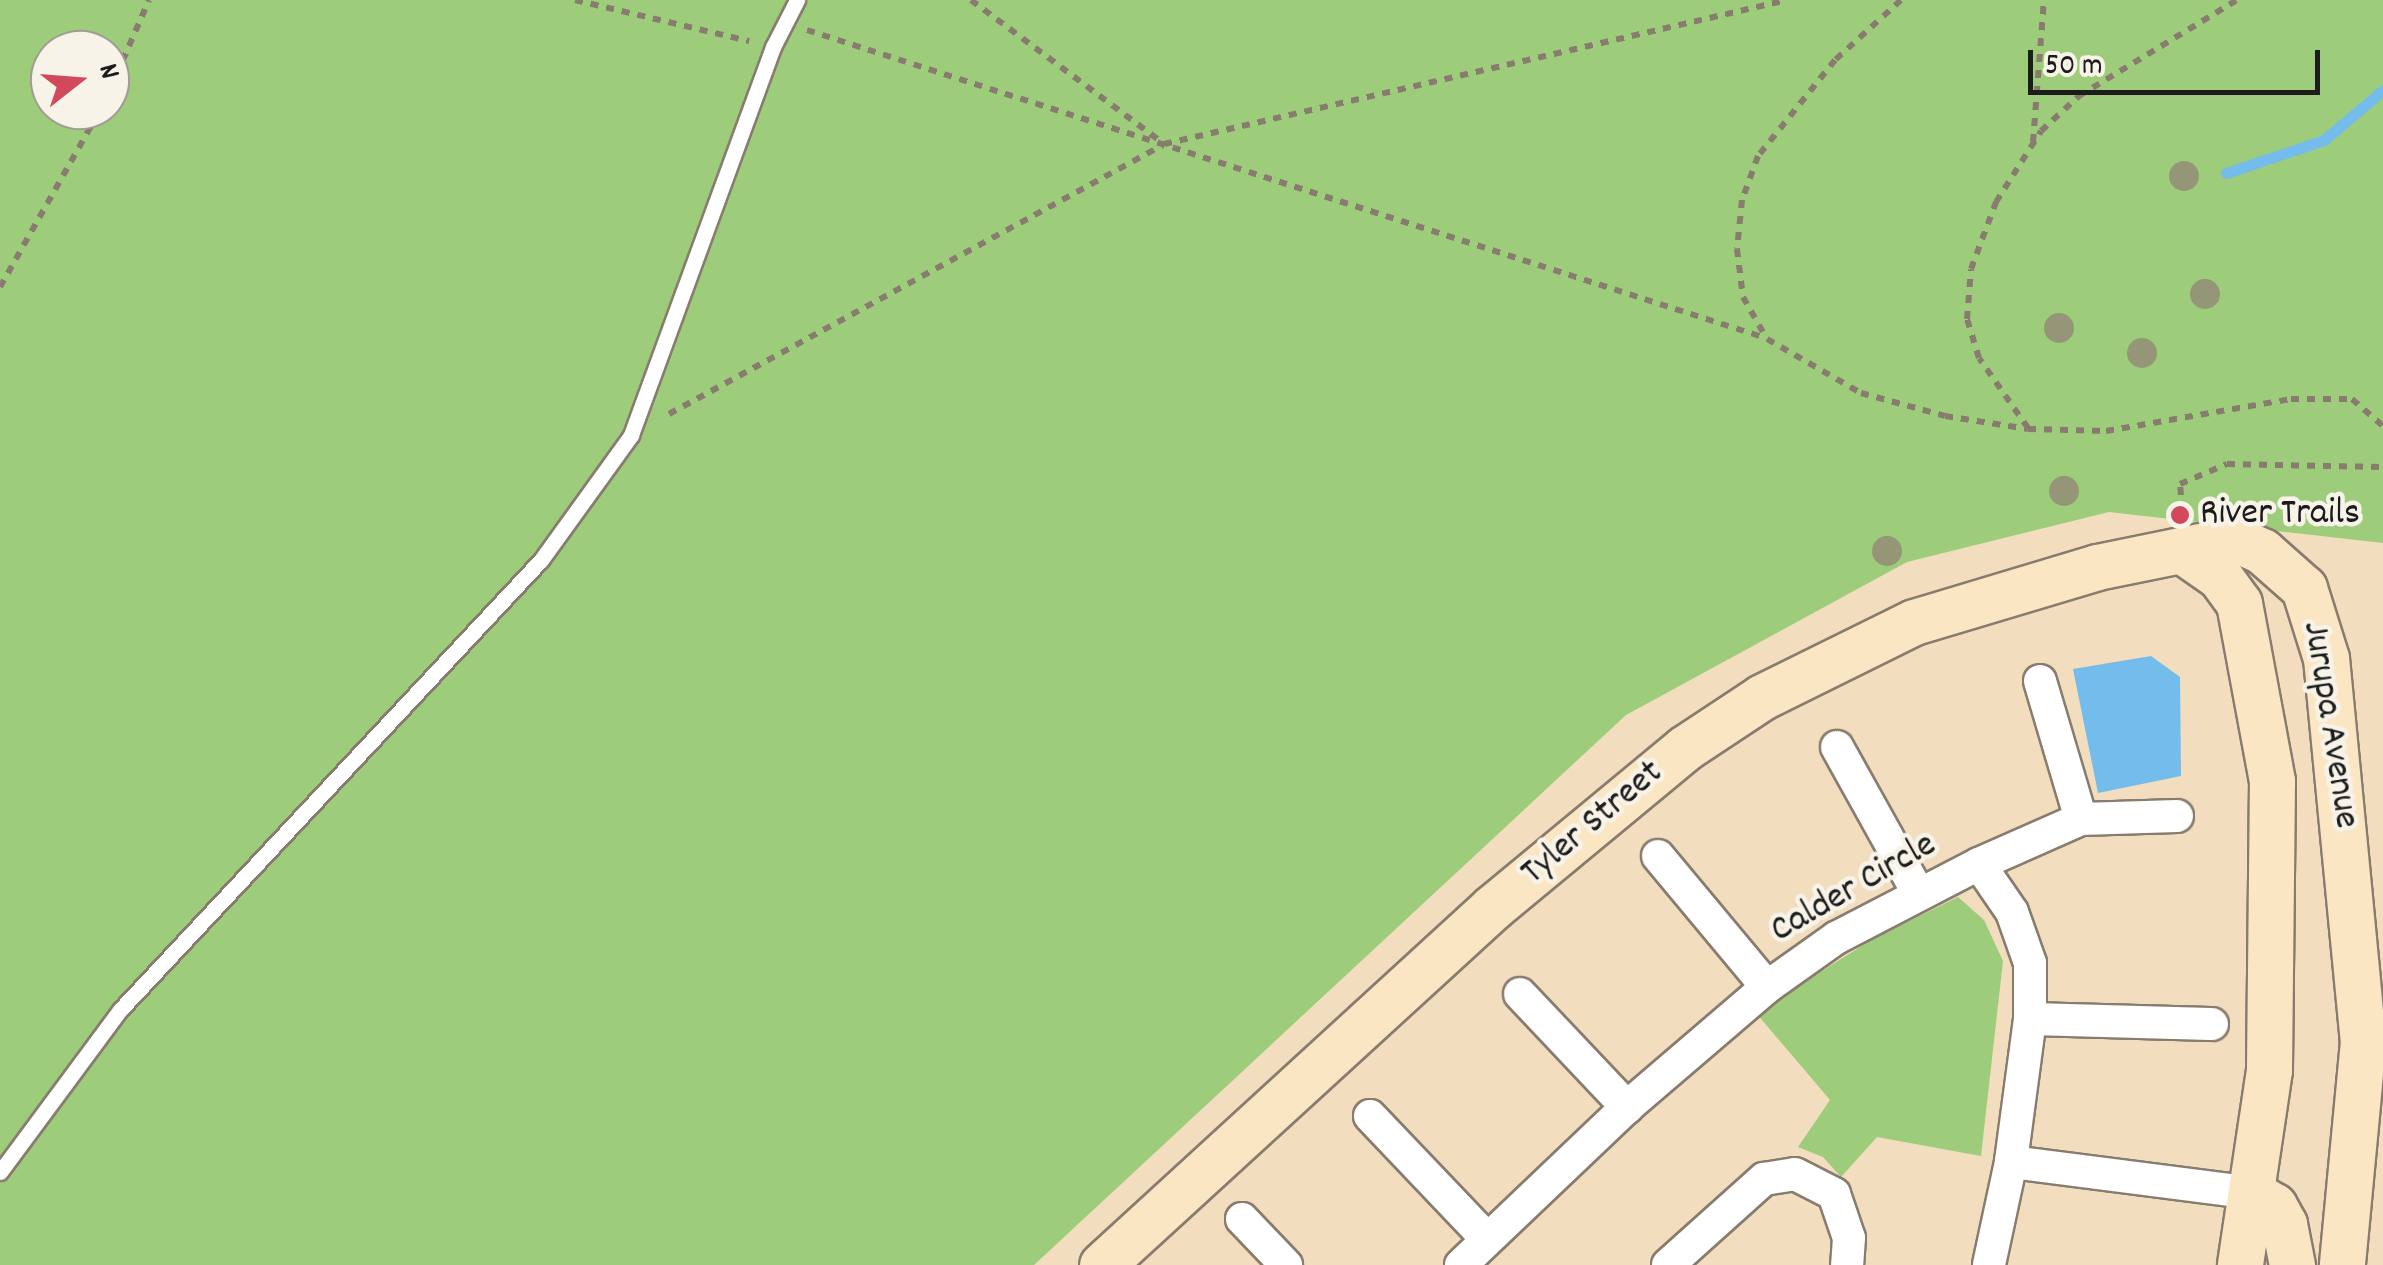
<!DOCTYPE html>
<style>
body{margin:0}
#map{position:relative;width:2383px;height:1265px;overflow:hidden;background:#f2ddbf;font-family:Dekko,sans-serif}
div>[style]{position:absolute}
.green>*{inset:0;background:#9dcc7a}
.water>*{inset:0;background:#73bcec}
.stream>*{height:11px;margin:-5.5px;padding:0 5.5px;transform-origin:5.5px;border-radius:5.5px;background:#73bcec}
.path>*{height:6px;margin-top:-3px;transform-origin:0;background:repeating-linear-gradient(90deg,#877c6e 0 8px,transparent 0 16px)}
.roads{filter:drop-shadow(2px 0 #877c6e) drop-shadow(-2px 0 #877c6e) drop-shadow(0 2px #877c6e) drop-shadow(0 -2px #877c6e)}
.lane>*{height:15px;margin:-7.5px;padding:0 7.5px;transform-origin:7.5px;border-radius:7.5px;background:#fff}
.street>*{height:32px;margin:-16px;padding:0 16px;transform-origin:16px;border-radius:16px;background:#fff}
.secondary>*{height:45px;margin:-22.5px;padding:0 22.5px;transform-origin:22.5px;border-radius:22.5px;background:#fbe6c3}
.trees>*{width:30px;height:30px;margin:-15px;border-radius:50%;background:#959578}
.dots>*{width:28px;height:28px;translate:-50% -50%;box-sizing:border-box;border:5px solid #f7f3e8;border-radius:50%}
span{translate:-50% -50%;white-space:nowrap;text-align:center;line-height:1.15;-webkit-text-stroke:9px #f7f3e8;paint-order:stroke}
.poi-label{font-size:38px;color:#1c1c1c}
.left{translate:0 -50%;text-align:left}
.street-label{font-size:38px;color:#1c1c1c}
.north{position:absolute;left:30px;top:30px;width:100px;height:100px;box-sizing:border-box;background:#f7f3e8;border:2px solid #9f9d96;border-radius:50%;rotate:73deg;font-size:28px;font-weight:700;line-height:40px;text-align:center;color:#1c1c1c}
.north::after{content:'';display:block;margin:auto;width:35px;height:45px;background:#d1495b;clip-path:polygon(50% 0,100% 100%,50% 72%,0 100%)}
.scale{position:absolute;left:2028px;top:50px;width:292px;height:45px;box-sizing:border-box;border:5px solid #1c1c1c;border-top:0;padding-left:12px;font-size:30px;line-height:35px;white-space:nowrap;color:#1c1c1c;-webkit-text-stroke:8px #f7f3e8;paint-order:stroke}
</style>
<div id="map">
<div class="green">
<div style="clip-path:polygon(evenodd,0 0,2383px 0,2383px 543px,2109px 512px,1907px 562px,1626px 715px,1034px 1265px,0 1265px,0 0,50px 50px,110px 50px,110px 110px,50px 110px,50px 50px)"></div>
<div style="clip-path:polygon(1958px 897px,1984px 920px,2003px 961px,1981px 1156px,1877px 1137px,1841px 1177px,1823px 1157px,1798px 1147px,1830px 1100px,1756px 1013px,1871px 940px)"></div>
</div>
<div class="water">
<div style="clip-path:polygon(2151px 656px,2180px 677px,2181px 776px,2098px 793px,2073px 669px)"></div>
</div>
<div class="stream">
<div style="left:2226px;top:173px;width:103px;rotate:-18.6deg"></div>
<div style="left:2324px;top:140px;width:77px;rotate:-40.3deg"></div>
</div>
<div class="path">
<div style="left:575px;top:0;width:179px;rotate:13.3deg"></div>
<div style="left:971px;top:0;width:241px;rotate:36.7deg"></div>
<div style="left:1164px;top:144px;width:639px;rotate:-13.01deg"></div>
<div style="left:1901px;top:0;width:89px;rotate:137.7deg"></div>
<div style="left:1835px;top:60px;width:123px;rotate:128.7deg"></div>
<div style="left:1758px;top:156px;width:47px;rotate:110deg"></div>
<div style="left:1742px;top:200px;width:49px;rotate:95.8deg"></div>
<div style="left:1737px;top:249px;width:48px;rotate:82.9deg"></div>
<div style="left:1743px;top:297px;width:48px;rotate:60.3deg"></div>
<div style="left:1767px;top:339px;width:108px;rotate:29.9deg"></div>
<div style="left:1861px;top:393px;width:87px;rotate:15.3deg"></div>
<div style="left:1945px;top:416px;width:84px;rotate:8.9deg"></div>
<div style="left:2028px;top:429px;width:78px;rotate:1.5deg"></div>
<div style="left:2106px;top:431px;width:188px;rotate:-9.8deg"></div>
<div style="left:2291px;top:399px;width:61px"></div>
<div style="left:2352px;top:399px;width:41px;rotate:41.1deg"></div>
<div style="left:807px;top:30px;width:1007px;rotate:17.81deg"></div>
<div style="left:110px;top:90px;width:98px;rotate:-66.6deg"></div>
<div style="left:2033px;top:142px;width:142px;rotate:-85.6deg"></div>
<div style="left:0;top:287px;width:203px;rotate:-60.5deg"></div>
<div style="left:669px;top:414px;width:562px;rotate:-28.57deg"></div>
<div style="left:2028px;top:428px;width:85px;rotate:-125deg"></div>
<div style="left:1979px;top:358px;width:41px;rotate:-107.1deg"></div>
<div style="left:1967px;top:319px;width:50px;rotate:-85.4deg"></div>
<div style="left:1971px;top:269px;width:72px;rotate:-69.5deg"></div>
<div style="left:1996px;top:202px;width:84px;rotate:-57.6deg"></div>
<div style="left:2041px;top:131px;width:52px;rotate:-42.6deg"></div>
<div style="left:2079px;top:96px;width:185px;rotate:-31.3deg"></div>
<div style="left:2182px;top:511px;width:27px;rotate:-94deg"></div>
<div style="left:2180px;top:484px;width:51px;rotate:-23.1deg"></div>
<div style="left:2227px;top:464px;width:156px;rotate:1.1deg"></div>
</div>
<div class="roads">
<div class="lane">
<div style="left:0;top:1172px;width:202px;rotate:-53.5deg"></div>
<div style="left:120px;top:1010px;width:616px;rotate:-46.91deg"></div>
<div style="left:541px;top:560px;width:154px;rotate:-54.2deg"></div>
<div style="left:631px;top:435px;width:413px;rotate:-69.9deg"></div>
<div style="left:773px;top:47px;width:53px;rotate:-62.9deg"></div>
</div>
<div class="street">
<div style="left:2040px;top:681px;width:144px;rotate:73.5deg"></div>
<div style="left:1837px;top:747px;width:165px;rotate:60.9deg"></div>
<div style="left:1658px;top:856px;width:170px;rotate:50.2deg"></div>
<div style="left:1979px;top:864px;width:111px;rotate:-23.8deg"></div>
<div style="left:2081px;top:819px;width:96px;rotate:-1.8deg"></div>
<div style="left:1520px;top:994px;width:156px;rotate:46.6deg"></div>
<div style="left:2030px;top:1019px;width:182px;rotate:1.6deg"></div>
<div style="left:1370px;top:1116px;width:170px;rotate:46.4deg"></div>
<div style="left:2011px;top:1162px;width:243px;rotate:7.3deg"></div>
<div style="left:1242px;top:1219px;width:64px;rotate:46.3deg"></div>
<div style="left:1461px;top:1265px;width:229px;rotate:-43.6deg"></div>
<div style="left:1627px;top:1107px;width:184px;rotate:-40.6deg"></div>
<div style="left:1767px;top:987px;width:85px;rotate:-35.4deg"></div>
<div style="left:1836px;top:938px;width:161px;rotate:-27.4deg"></div>
<div style="left:1979px;top:864px;width:58px;rotate:55.5deg"></div>
<div style="left:2012px;top:912px;width:54px;rotate:70.6deg"></div>
<div style="left:2030px;top:963px;width:56px;rotate:90deg"></div>
<div style="left:2030px;top:1019px;width:144px;rotate:97.6deg"></div>
<div style="left:2011px;top:1162px;width:105px;rotate:102.1deg"></div>
<div style="left:1668px;top:1265px;width:129px;rotate:-41.9deg"></div>
<div style="left:1764px;top:1179px;width:31px;rotate:-9deg"></div>
<div style="left:1795px;top:1174px;width:44px;rotate:27.1deg"></div>
<div style="left:1834px;top:1194px;width:46px;rotate:71.2deg"></div>
<div style="left:1849px;top:1238px;width:27px;rotate:94deg"></div>
</div>
<div class="secondary">
<div style="left:2183px;top:551px;width:45px;rotate:35.1deg"></div>
<div style="left:2220px;top:577px;width:32px;rotate:54deg"></div>
<div style="left:2239px;top:603px;width:181px;rotate:79.5deg"></div>
<div style="left:2272px;top:781px;width:289px;rotate:90.6deg"></div>
<div style="left:2269px;top:1070px;width:197px;rotate:98.5deg"></div>
<div style="left:2252px;top:1193px;width:26px;rotate:31deg"></div>
<div style="left:2274px;top:1206px;width:21px;rotate:61deg"></div>
<div style="left:2284px;top:1224px;width:42px;rotate:79deg"></div>
<div style="left:1102px;top:1265px;width:530px;rotate:-42.48deg"></div>
<div style="left:1493px;top:907px;width:249px;rotate:-39.6deg"></div>
<div style="left:1685px;top:748px;width:92px;rotate:-33.5deg"></div>
<div style="left:1762px;top:697px;width:169px;rotate:-26.3deg"></div>
<div style="left:1914px;top:622px;width:191px;rotate:-16.7deg"></div>
<div style="left:2097px;top:567px;width:141px;rotate:-11.5deg"></div>
<div style="left:2235px;top:539px;width:30px;rotate:24deg"></div>
<div style="left:2262px;top:551px;width:56px;rotate:41.4deg"></div>
<div style="left:2304px;top:588px;width:73px;rotate:72.6deg"></div>
<div style="left:2326px;top:658px;width:385px;rotate:84.5deg"></div>
<div style="left:2363px;top:1041px;width:225px;rotate:95.4deg"></div>
</div>
</div>
<div class="trees">
<div style="left:2184px;top:176px"></div>
<div style="left:2205px;top:294px"></div>
<div style="left:2059px;top:328px"></div>
<div style="left:2142px;top:353px"></div>
<div style="left:2064px;top:491px"></div>
<div style="left:1887px;top:551px"></div>
</div>
<div class="dots">
<div style="left:2180px;top:515px;background:#d1495b"></div>
</div>
<div class="poi-label">
<span class="left" style="left:2200px;top:515px">River Trails</span>
</div>
<div class="street-label">
<span style="left:2329px;top:725px;rotate:81deg">Jurupa Avenue</span>
<span style="left:1593px;top:824px;rotate:-40deg">Tyler Street</span>
<span style="left:1854px;top:889px;rotate:-30deg">Calder Circle</span>
</div>
<div class="north">N</div>
<div class="scale">50 m</div>
</div>
